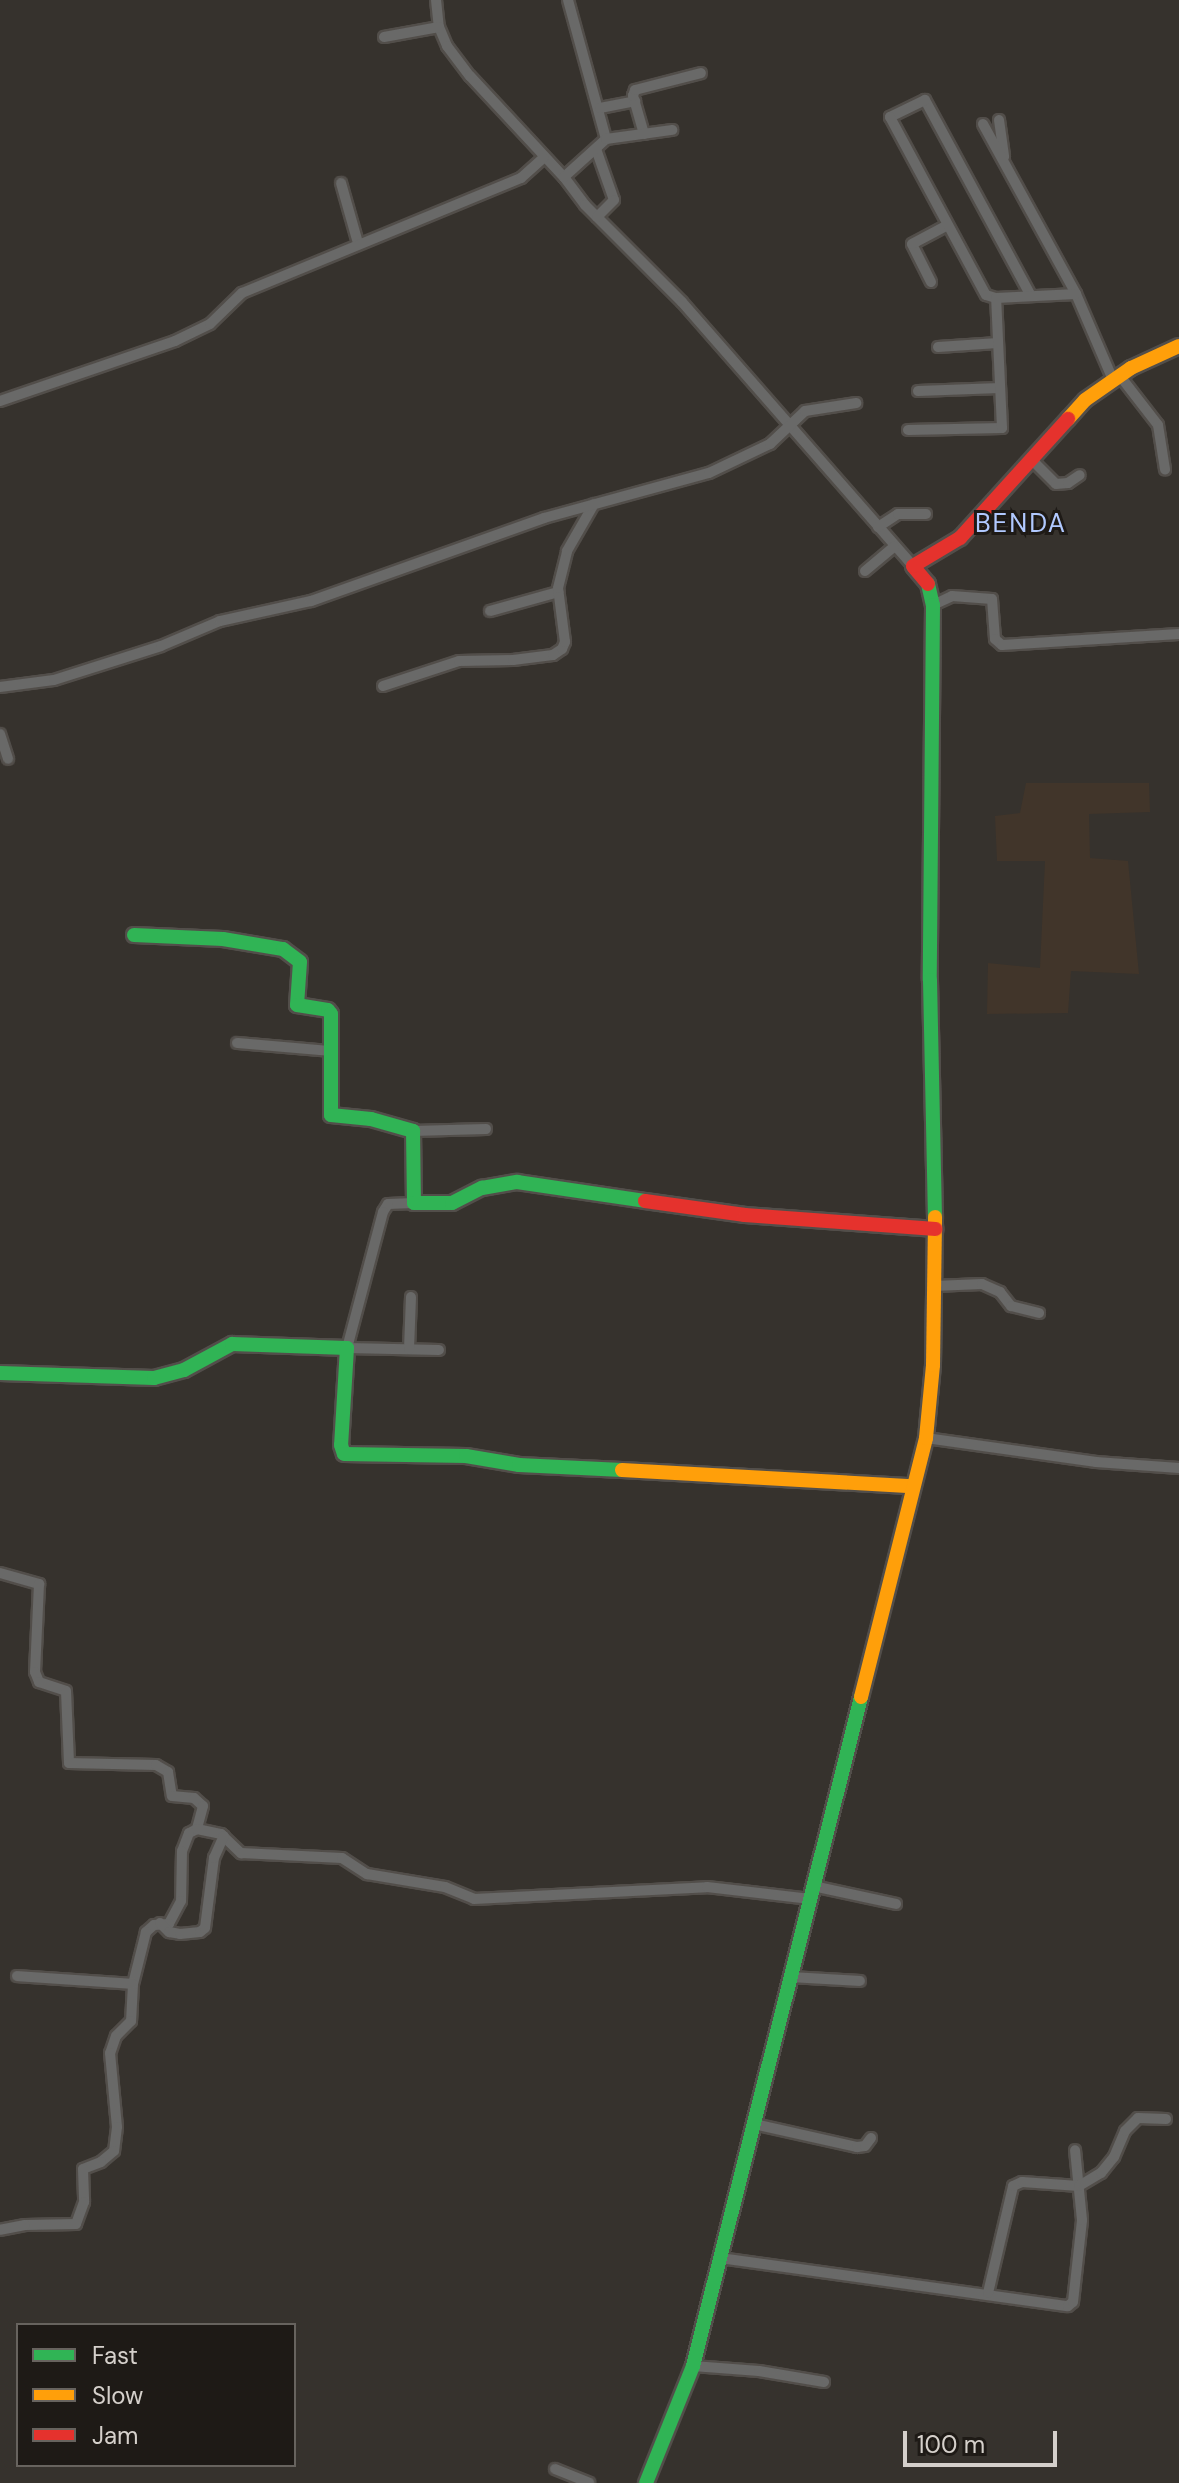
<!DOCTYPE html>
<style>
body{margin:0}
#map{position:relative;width:1179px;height:2483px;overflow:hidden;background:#36322d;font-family:"DM Sans",sans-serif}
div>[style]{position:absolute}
.built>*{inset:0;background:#41352a}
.roads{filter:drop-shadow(2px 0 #524e4a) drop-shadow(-2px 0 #524e4a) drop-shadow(0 2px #524e4a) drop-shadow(0 -2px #524e4a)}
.street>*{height:10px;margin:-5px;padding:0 5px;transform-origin:5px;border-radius:5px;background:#696968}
.fast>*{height:14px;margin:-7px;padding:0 7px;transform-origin:7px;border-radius:7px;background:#30b455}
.slow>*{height:14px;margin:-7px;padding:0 7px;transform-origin:7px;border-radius:7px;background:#ff9f0a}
.jam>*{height:14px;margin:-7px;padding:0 7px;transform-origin:7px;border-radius:7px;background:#e5322d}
span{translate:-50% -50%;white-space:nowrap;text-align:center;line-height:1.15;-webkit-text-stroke:6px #1e1a16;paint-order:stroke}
.quarter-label{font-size:26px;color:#b1c9ff;letter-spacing:2px}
.legend{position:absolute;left:16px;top:2323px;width:280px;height:144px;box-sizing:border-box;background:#1e1a16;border:2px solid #67635e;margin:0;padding:10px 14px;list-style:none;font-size:24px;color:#d5d0cb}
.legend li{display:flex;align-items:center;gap:16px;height:40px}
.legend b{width:40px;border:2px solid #67635e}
.scale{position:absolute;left:903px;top:2431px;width:154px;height:36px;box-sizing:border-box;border:4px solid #d5d0cb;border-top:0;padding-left:10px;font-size:24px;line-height:28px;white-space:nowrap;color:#d5d0cb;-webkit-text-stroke:6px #1e1a16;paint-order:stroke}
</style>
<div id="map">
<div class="built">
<div style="clip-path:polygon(1026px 783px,1149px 783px,1150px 812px,1089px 814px,1090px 858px,1128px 861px,1139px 974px,1071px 971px,1068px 1013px,987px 1014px,988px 963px,1040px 968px,1045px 861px,997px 861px,995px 816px,1020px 813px)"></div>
</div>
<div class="roads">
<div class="street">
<div style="left:436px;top:0;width:27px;rotate:84deg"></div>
<div style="left:439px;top:27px;width:21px;rotate:67deg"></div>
<div style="left:447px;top:46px;width:38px;rotate:53deg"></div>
<div style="left:470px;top:76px;width:138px;rotate:47.1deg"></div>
<div style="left:564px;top:177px;width:35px;rotate:53deg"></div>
<div style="left:585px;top:205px;width:137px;rotate:45deg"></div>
<div style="left:682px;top:302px;width:351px;rotate:48.8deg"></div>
<div style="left:568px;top:0;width:144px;rotate:74.7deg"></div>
<div style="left:384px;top:37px;width:56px;rotate:-10.3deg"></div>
<div style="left:600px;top:108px;width:36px;rotate:-11deg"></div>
<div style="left:999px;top:120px;width:37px;rotate:82deg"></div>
<div style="left:983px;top:124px;width:194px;rotate:61.3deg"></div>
<div style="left:1076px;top:294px;width:94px;rotate:66.7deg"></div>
<div style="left:644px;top:134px;width:40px;rotate:-106deg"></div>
<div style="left:633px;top:96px;width:6px;rotate:-72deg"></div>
<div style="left:635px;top:90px;width:68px;rotate:-14.4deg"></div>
<div style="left:596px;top:149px;width:54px;rotate:70.6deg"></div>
<div style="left:614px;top:200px;width:24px;rotate:135deg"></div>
<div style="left:564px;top:177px;width:57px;rotate:-42.1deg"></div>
<div style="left:606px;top:139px;width:67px;rotate:-7.8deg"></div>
<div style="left:341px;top:183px;width:62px;rotate:74.2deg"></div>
<div style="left:931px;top:282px;width:42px;rotate:-116.6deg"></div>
<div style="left:912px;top:244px;width:40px;rotate:-28deg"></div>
<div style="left:1031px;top:296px;width:223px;rotate:-118.4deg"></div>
<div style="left:925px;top:100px;width:39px;rotate:154deg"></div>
<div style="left:890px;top:117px;width:202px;rotate:61.7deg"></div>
<div style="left:986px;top:295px;width:10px;rotate:17deg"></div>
<div style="left:996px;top:298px;width:80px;rotate:-2.9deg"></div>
<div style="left:938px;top:347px;width:60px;rotate:-3.8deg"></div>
<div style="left:1120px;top:376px;width:62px;rotate:52.2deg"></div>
<div style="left:1158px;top:425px;width:45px;rotate:81deg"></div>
<div style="left:918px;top:391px;width:82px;rotate:-2.1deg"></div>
<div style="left:0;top:401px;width:185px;rotate:-18.9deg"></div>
<div style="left:175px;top:341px;width:39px;rotate:-26deg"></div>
<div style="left:210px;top:324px;width:45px;rotate:-44.1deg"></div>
<div style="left:242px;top:293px;width:302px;rotate:-22.4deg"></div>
<div style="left:521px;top:178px;width:30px;rotate:-42deg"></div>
<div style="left:908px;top:430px;width:94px;rotate:-1.2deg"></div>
<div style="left:1002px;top:428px;width:130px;rotate:-92.6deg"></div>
<div style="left:1031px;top:459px;width:35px;rotate:45deg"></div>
<div style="left:1056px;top:484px;width:12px;rotate:-5deg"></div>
<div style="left:1068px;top:483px;width:14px;rotate:-34deg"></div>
<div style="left:878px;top:527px;width:24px;rotate:-33deg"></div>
<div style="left:898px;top:514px;width:28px"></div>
<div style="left:865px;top:571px;width:38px;rotate:-40deg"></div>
<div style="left:933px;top:605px;width:21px;rotate:-25deg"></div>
<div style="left:952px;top:596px;width:40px;rotate:4.3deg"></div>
<div style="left:992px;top:599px;width:40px;rotate:85.7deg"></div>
<div style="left:995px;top:639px;width:9px;rotate:41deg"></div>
<div style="left:1002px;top:645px;width:177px;rotate:-3.6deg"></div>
<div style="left:490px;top:611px;width:71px;rotate:-15.6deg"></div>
<div style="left:383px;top:686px;width:80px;rotate:-18.2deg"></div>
<div style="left:459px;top:661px;width:54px;rotate:-1.1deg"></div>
<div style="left:513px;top:660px;width:40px;rotate:-7.1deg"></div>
<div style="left:553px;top:655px;width:11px;rotate:-34deg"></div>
<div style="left:562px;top:649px;width:8px;rotate:-67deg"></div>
<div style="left:565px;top:642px;width:54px;rotate:-97.4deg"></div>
<div style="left:558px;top:588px;width:38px;rotate:-76deg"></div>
<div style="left:567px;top:551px;width:54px;rotate:-60.1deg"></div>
<div style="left:0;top:687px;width:54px;rotate:-7.4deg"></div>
<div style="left:54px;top:680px;width:112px;rotate:-17.6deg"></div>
<div style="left:161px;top:646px;width:64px;rotate:-23deg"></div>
<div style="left:220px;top:621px;width:93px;rotate:-12.4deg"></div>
<div style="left:311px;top:601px;width:247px;rotate:-19.6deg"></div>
<div style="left:544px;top:518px;width:171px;rotate:-15.3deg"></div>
<div style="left:709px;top:473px;width:68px;rotate:-25.4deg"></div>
<div style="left:770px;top:444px;width:48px;rotate:-43.3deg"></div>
<div style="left:805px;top:411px;width:52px;rotate:-8.9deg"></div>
<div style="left:0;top:734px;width:26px;rotate:72deg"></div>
<div style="left:237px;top:1043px;width:93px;rotate:4.9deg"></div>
<div style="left:413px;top:1131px;width:73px;rotate:-1.6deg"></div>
<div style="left:414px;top:1203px;width:26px;rotate:178deg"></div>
<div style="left:388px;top:1204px;width:9px;rotate:122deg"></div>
<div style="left:383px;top:1212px;width:141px;rotate:104.8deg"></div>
<div style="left:347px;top:1348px;width:92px;rotate:1.2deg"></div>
<div style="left:934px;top:1286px;width:48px;rotate:-2.4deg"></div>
<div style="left:982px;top:1284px;width:20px;rotate:24deg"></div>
<div style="left:1000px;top:1292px;width:18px;rotate:52deg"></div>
<div style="left:1011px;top:1306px;width:29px;rotate:14deg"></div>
<div style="left:409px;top:1349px;width:52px;rotate:-87.8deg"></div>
<div style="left:926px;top:1438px;width:172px;rotate:8deg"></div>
<div style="left:1096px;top:1462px;width:83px;rotate:4.1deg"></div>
<div style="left:0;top:1573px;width:41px;rotate:15.8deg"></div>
<div style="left:39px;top:1584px;width:88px;rotate:92.6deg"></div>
<div style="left:35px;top:1672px;width:11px;rotate:68deg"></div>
<div style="left:39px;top:1682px;width:28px;rotate:18deg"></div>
<div style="left:66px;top:1691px;width:72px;rotate:87.6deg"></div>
<div style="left:69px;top:1763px;width:87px;rotate:1.3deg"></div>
<div style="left:156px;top:1765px;width:14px;rotate:30deg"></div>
<div style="left:168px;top:1772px;width:24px;rotate:81deg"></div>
<div style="left:172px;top:1796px;width:22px;rotate:5deg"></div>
<div style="left:194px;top:1798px;width:12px;rotate:42deg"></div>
<div style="left:203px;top:1806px;width:24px;rotate:105deg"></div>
<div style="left:197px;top:1829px;width:9px;rotate:153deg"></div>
<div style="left:189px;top:1833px;width:19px;rotate:111deg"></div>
<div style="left:182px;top:1851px;width:50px;rotate:91.1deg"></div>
<div style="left:181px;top:1901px;width:26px;rotate:118deg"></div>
<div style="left:169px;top:1924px;width:15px;rotate:176deg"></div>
<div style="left:154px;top:1925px;width:11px;rotate:139deg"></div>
<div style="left:146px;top:1932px;width:54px;rotate:104deg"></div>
<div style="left:133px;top:1984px;width:37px;rotate:93deg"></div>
<div style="left:131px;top:2021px;width:21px;rotate:135deg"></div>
<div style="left:116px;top:2036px;width:18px;rotate:109deg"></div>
<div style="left:110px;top:2053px;width:74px;rotate:84.6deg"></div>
<div style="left:117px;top:2127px;width:24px;rotate:97deg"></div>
<div style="left:114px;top:2151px;width:17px;rotate:140deg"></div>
<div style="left:101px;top:2162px;width:19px;rotate:159deg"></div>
<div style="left:83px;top:2169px;width:33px;rotate:88deg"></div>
<div style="left:84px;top:2202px;width:23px;rotate:110deg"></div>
<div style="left:76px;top:2224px;width:51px;rotate:178.9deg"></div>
<div style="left:25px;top:2225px;width:25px;rotate:169deg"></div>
<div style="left:197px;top:1829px;width:25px;rotate:12deg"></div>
<div style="left:221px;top:1834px;width:28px;rotate:44deg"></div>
<div style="left:241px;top:1853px;width:101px;rotate:2.8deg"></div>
<div style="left:342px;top:1858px;width:30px;rotate:33deg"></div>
<div style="left:367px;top:1874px;width:79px;rotate:9.5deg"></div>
<div style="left:445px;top:1887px;width:31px;rotate:22deg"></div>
<div style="left:474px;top:1899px;width:233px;rotate:-2.9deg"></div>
<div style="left:707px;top:1887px;width:104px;rotate:6.6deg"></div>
<div style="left:813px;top:1886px;width:85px;rotate:12.2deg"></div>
<div style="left:160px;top:1923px;width:13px;rotate:45deg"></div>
<div style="left:169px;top:1932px;width:11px;rotate:10deg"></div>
<div style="left:180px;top:1934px;width:20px;rotate:-6deg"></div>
<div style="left:200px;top:1932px;width:6px;rotate:-39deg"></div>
<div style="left:205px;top:1928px;width:71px;rotate:-82.7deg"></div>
<div style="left:214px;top:1858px;width:24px;rotate:-66deg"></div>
<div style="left:17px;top:1976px;width:116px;rotate:3.9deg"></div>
<div style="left:791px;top:1977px;width:69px;rotate:3.3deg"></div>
<div style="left:754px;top:2124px;width:106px;rotate:12.6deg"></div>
<div style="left:857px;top:2147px;width:8px;rotate:-7deg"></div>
<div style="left:865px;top:2146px;width:10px;rotate:-53deg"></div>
<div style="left:720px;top:2258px;width:351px;rotate:7.9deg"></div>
<div style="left:1068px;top:2306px;width:6px;rotate:-39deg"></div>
<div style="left:1073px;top:2302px;width:82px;rotate:-83.7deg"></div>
<div style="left:1082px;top:2220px;width:70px;rotate:-95.7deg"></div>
<div style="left:988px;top:2293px;width:110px;rotate:-76.8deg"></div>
<div style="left:1013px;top:2186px;width:10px;rotate:-24deg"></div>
<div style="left:1022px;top:2182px;width:57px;rotate:4deg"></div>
<div style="left:1079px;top:2186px;width:26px;rotate:-31deg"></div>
<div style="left:1101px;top:2173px;width:21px;rotate:-51deg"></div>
<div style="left:1114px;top:2157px;width:28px;rotate:-67deg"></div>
<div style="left:1125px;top:2131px;width:18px;rotate:-45deg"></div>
<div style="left:1138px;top:2118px;width:28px;rotate:2deg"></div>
<div style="left:693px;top:2366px;width:66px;rotate:4.3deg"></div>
<div style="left:759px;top:2371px;width:66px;rotate:9.6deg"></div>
<div style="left:555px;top:2469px;width:37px;rotate:22deg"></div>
</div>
<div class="fast">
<div style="left:928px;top:584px;width:22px;rotate:77deg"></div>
<div style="left:933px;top:605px;width:375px;rotate:90.5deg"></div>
<div style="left:930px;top:980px;width:237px;rotate:88.8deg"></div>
<div style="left:134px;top:935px;width:89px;rotate:2.6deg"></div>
<div style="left:223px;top:939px;width:61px;rotate:9.5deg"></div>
<div style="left:283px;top:949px;width:21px;rotate:37deg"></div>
<div style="left:300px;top:962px;width:43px;rotate:94deg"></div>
<div style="left:297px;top:1005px;width:31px;rotate:9deg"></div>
<div style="left:328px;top:1010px;width:5px;rotate:53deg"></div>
<div style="left:331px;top:1014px;width:101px;rotate:90deg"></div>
<div style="left:331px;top:1115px;width:40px;rotate:5.7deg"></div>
<div style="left:371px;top:1119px;width:44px;rotate:15.9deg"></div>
<div style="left:413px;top:1131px;width:72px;rotate:89.2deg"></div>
<div style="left:414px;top:1203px;width:38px"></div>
<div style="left:452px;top:1203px;width:34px;rotate:-27deg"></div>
<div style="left:482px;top:1188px;width:36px;rotate:-10deg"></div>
<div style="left:517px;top:1182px;width:129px;rotate:8.4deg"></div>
<div style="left:0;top:1373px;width:154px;rotate:1.9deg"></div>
<div style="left:154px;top:1378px;width:31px;rotate:-15deg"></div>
<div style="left:184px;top:1370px;width:55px;rotate:-28.4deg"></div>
<div style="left:232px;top:1344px;width:115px;rotate:2deg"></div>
<div style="left:347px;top:1348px;width:97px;rotate:93.5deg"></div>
<div style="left:341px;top:1445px;width:9px;rotate:72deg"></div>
<div style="left:344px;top:1454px;width:122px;rotate:0.9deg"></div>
<div style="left:466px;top:1456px;width:54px;rotate:9.6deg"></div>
<div style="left:519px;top:1465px;width:103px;rotate:2.8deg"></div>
<div style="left:646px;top:2483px;width:126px;rotate:-68.1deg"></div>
<div style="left:693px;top:2366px;width:690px;rotate:-75.9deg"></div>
</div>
<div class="slow">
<div style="left:1068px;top:419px;width:25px;rotate:-48deg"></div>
<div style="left:1085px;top:400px;width:56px;rotate:-34.8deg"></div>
<div style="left:1131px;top:368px;width:53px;rotate:-24.6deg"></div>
<div style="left:622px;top:1470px;width:290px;rotate:3.2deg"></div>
<div style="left:861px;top:1697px;width:267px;rotate:-75.9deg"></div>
<div style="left:926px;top:1438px;width:73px;rotate:-84.5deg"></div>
<div style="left:933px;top:1365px;width:148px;rotate:-89.2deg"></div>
</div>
<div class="jam">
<div style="left:928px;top:584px;width:23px;rotate:-130deg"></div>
<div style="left:913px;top:566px;width:55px;rotate:-30.8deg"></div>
<div style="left:960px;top:538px;width:161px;rotate:-47.8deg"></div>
<div style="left:645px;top:1201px;width:101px;rotate:8deg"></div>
<div style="left:745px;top:1215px;width:191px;rotate:4.2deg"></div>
</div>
</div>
<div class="quarter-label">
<span style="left:1021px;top:524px">BENDA</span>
</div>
<ul class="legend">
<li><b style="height:10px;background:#30b455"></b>Fast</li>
<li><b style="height:10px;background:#ff9f0a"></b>Slow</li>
<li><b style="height:10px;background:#e5322d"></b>Jam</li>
</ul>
<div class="scale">100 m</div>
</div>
